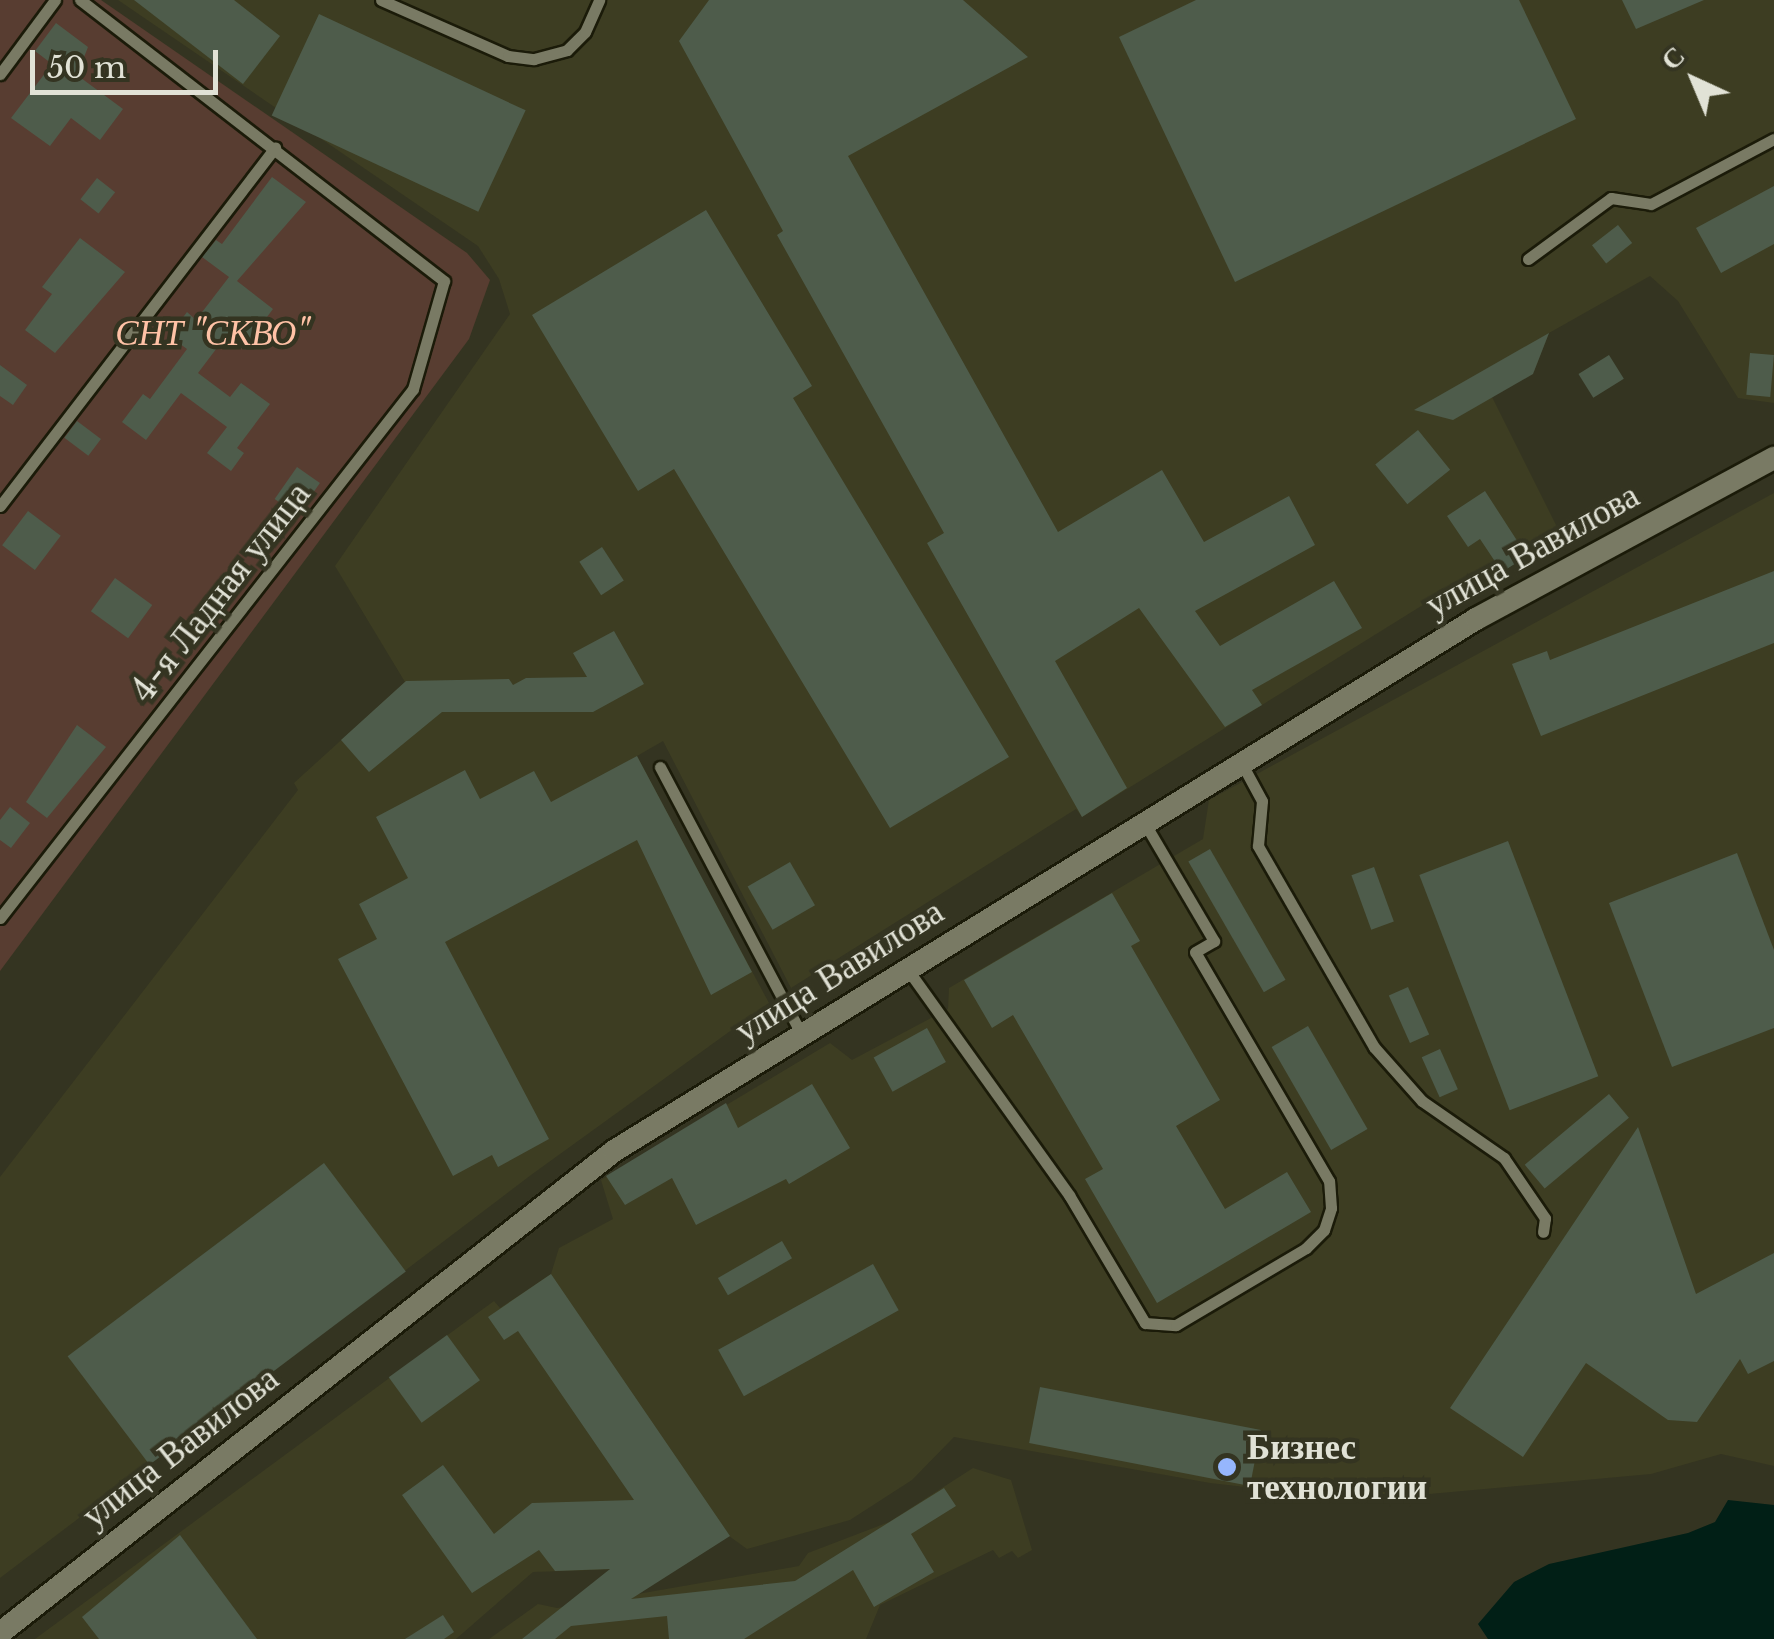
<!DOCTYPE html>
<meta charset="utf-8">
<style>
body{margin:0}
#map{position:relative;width:1774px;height:1639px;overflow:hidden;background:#343421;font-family:"Libre Baskerville",serif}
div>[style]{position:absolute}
.built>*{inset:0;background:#3d3d22}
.green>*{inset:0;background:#583d31}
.water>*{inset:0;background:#011f16}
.building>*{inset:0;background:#4e5c4b;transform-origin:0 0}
.roads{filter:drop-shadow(2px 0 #1b1b09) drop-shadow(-2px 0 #1b1b09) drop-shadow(0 2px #1b1b09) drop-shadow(0 -2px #1b1b09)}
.lane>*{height:11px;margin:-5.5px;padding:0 5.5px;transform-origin:5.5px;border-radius:5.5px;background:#797a64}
.street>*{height:22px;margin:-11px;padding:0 11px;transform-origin:11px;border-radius:11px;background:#797a64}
.dots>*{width:28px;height:28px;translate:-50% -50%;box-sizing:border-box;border:5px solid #343421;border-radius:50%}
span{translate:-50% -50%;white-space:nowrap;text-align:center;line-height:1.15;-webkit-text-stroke:9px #343421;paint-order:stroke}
.park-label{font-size:35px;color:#ffc2a6;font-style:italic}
.street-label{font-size:35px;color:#e1e2d6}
.poi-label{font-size:35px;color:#e1e2d6;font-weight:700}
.left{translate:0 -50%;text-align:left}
.north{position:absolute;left:1644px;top:30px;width:100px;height:100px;-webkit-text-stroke:8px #343421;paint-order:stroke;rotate:316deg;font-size:28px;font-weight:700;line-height:40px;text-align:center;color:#e1e2d6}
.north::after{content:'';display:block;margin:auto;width:35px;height:45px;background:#e1e2d6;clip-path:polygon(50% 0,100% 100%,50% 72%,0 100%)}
.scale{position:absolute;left:30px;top:50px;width:188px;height:45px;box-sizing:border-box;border:5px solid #e1e2d6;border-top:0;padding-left:12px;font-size:30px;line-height:35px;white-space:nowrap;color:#e1e2d6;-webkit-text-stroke:8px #343421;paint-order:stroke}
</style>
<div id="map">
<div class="built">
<div style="clip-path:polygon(118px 0,1774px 0,1774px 403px,1738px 398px,1678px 301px,1650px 276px,1549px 333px,1534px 371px,1492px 397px,1557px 527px,1545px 544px,1472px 591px,1447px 590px,1082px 817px,1076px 809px,791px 988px,663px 741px,637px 756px,769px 1003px,531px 1175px,0 1578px,0 1177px,298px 790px,294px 783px,405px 682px,335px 566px,510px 314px,499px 279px,478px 246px)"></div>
<div style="clip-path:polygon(1774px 493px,1774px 1466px,1721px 1454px,1651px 1474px,1363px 1500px,1210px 1483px,954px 1437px,912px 1480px,850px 1520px,747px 1549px,729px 1536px,681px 1567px,533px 1572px,456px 1639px,35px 1639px,483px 1309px,494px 1301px,500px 1308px,551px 1274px,559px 1248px,613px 1219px,601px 1180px,830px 1043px,852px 1060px,948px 1009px,949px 988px,1203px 839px,1209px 800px)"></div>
<div style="clip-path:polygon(973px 1468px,1011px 1480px,1032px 1550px,1018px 1558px,1012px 1551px,999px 1558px,993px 1550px,880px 1605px,866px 1639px,489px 1639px,538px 1604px,557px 1608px,799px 1566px,808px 1553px,889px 1522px)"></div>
</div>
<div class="green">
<div style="clip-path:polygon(0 0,101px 0,467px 253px,490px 280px,469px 339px,0 971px)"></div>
</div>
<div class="water">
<div style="clip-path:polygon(1728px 1500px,1774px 1505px,1774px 1639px,1488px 1639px,1478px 1624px,1514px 1582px,1549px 1564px,1688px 1533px,1715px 1522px)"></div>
</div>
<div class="building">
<div style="clip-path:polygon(134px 0,234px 0,280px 36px,243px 84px)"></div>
<div style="clip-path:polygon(709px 0,963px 0,1028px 57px,848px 156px,1058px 532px,1162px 470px,1204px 542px,1289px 496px,1315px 545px,1195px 611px,1220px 646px,1334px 581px,1362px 628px,1252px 690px,1262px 705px,1225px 727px,1139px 608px,1055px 661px,1127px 788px,1082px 817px,927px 543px,944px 533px,777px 235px,783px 231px,679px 41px)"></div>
<div style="clip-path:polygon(1196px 0,1519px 0,1576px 119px,1235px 282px,1119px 37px)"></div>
<div style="clip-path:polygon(1622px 0,1704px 0,1636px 29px)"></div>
<div style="left:319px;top:14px;width:228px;height:112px;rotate:25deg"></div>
<div style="clip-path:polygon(56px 23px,88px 47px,77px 75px,123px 109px,100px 140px,71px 118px,50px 146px,11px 118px,52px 64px,35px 51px)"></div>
<div style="clip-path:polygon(272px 177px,306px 202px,237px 281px,273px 309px,246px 345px,229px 332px,198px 373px,230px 397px,241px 383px,270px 404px,237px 448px,244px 453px,231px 471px,207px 453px,227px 427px,181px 393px,146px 440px,122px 422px,143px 394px,150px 399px,187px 349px,169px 336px,187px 312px,196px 320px,229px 277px,202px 257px,216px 240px,222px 244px)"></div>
<div style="left:97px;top:178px;width:23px;height:27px;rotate:38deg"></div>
<div style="clip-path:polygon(1774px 186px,1774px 244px,1721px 273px,1696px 228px)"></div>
<div style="clip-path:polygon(706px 210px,812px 386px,793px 398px,1009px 757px,890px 828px,674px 469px,638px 491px,532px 315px)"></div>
<div style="left:1618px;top:225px;width:23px;height:33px;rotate:52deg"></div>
<div style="clip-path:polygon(80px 238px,125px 272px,55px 353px,25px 330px,52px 294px,42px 287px)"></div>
<div style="clip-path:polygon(1549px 333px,1533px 374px,1453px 420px,1414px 410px)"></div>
<div style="left:1750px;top:353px;width:24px;height:42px;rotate:5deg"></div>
<div style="left:1609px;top:355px;width:28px;height:36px;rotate:58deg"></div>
<div style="clip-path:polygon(0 365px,27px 385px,13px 405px,0 396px)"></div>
<div style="left:77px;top:421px;width:30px;height:21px;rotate:37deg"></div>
<div style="left:1418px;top:430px;width:51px;height:55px;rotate:51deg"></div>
<div style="left:297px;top:467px;width:28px;height:39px;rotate:35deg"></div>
<div style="clip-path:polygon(1485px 491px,1527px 556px,1502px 572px,1480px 539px,1468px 547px,1447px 516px)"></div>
<div style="left:28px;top:511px;width:41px;height:43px;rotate:37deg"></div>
<div style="left:602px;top:547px;width:40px;height:27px;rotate:57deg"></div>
<div style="clip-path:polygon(1774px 571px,1774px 643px,1541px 736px,1512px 664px,1547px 651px,1550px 660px)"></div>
<div style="left:115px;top:578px;width:46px;height:41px;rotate:36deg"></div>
<div style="clip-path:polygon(614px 631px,644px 684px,593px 712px,442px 712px,369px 772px,341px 740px,406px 681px,509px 679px,513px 685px,526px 678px,587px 677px,573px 653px)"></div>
<div style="clip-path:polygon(77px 725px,106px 747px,47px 818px,26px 802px)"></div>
<div style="clip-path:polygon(637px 756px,752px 972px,711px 995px,637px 840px,445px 942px,549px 1139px,498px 1167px,492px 1155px,453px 1176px,338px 959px,377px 939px,359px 904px,408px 878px,376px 817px,465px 770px,480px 799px,534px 771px,551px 802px)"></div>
<div style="clip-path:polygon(10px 807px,30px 823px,11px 848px,0 840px,0 820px)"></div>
<div style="left:1508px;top:841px;width:252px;height:95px;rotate:69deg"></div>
<div style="left:1210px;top:849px;width:151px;height:25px;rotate:60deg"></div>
<div style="clip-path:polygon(1737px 853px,1774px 950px,1774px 1028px,1672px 1067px,1609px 903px)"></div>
<div style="left:790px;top:862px;width:50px;height:49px;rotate:60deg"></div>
<div style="left:1374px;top:867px;width:58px;height:24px;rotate:70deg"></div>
<div style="clip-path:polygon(1112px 893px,1140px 941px,1131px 946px,1220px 1100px,1176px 1126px,1225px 1209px,1287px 1172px,1311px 1212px,1157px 1303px,1085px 1179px,1103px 1169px,1013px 1015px,992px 1028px,964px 980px)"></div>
<div style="left:1408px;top:987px;width:52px;height:21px;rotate:66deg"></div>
<div style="left:1308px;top:1026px;width:119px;height:42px;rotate:60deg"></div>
<div style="left:927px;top:1028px;width:39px;height:61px;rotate:61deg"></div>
<div style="left:1440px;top:1049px;width:44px;height:20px;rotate:66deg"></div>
<div style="clip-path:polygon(812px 1084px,850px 1148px,789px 1184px,786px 1179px,696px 1225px,672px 1178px,625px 1205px,606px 1176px,726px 1103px,738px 1128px)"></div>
<div style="left:1609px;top:1094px;width:31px;height:110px;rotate:50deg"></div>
<div style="clip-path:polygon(1638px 1127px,1696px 1294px,1774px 1253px,1774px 1361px,1748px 1374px,1740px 1359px,1697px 1422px,1668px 1420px,1586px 1363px,1523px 1457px,1450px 1408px)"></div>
<div style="left:324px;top:1163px;width:136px;height:321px;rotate:53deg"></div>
<div style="left:782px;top:1241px;width:20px;height:74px;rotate:60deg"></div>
<div style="left:873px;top:1264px;width:53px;height:177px;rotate:61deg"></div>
<div style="clip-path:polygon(551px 1274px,730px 1536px,631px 1599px,795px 1581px,944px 1488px,956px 1506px,911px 1534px,934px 1572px,874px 1607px,853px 1570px,744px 1639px,669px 1639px,667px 1616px,571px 1626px,555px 1639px,522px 1639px,610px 1569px,555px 1571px,539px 1550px,472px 1593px,402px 1495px,443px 1465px,494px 1534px,532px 1503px,634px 1500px,518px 1331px,504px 1340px,488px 1317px)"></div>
<div style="left:447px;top:1335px;width:56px;height:72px;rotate:54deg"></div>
<div style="left:1040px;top:1387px;width:225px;height:57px;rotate:11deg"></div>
<div style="clip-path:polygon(180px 1535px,257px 1639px,99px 1639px,82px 1617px)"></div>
<div style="clip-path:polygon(443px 1615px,454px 1632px,444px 1639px,405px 1639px)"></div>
</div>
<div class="roads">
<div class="lane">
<div style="left:381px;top:0;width:139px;rotate:23.8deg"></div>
<div style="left:508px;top:56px;width:26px;rotate:7deg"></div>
<div style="left:534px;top:59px;width:34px;rotate:-15deg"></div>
<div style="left:567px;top:50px;width:25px;rotate:-45deg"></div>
<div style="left:585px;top:32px;width:35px;rotate:-66deg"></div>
<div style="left:0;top:74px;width:92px;rotate:-53.4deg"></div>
<div style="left:1528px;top:259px;width:103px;rotate:-36.3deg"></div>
<div style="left:1611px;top:198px;width:40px;rotate:8.5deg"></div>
<div style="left:1651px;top:204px;width:139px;rotate:-27.9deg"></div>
<div style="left:0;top:506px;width:452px;rotate:-52.5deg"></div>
<div style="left:1242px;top:764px;width:42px;rotate:61.6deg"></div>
<div style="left:1262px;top:801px;width:45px;rotate:95.1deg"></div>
<div style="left:1258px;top:846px;width:232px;rotate:60deg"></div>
<div style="left:1374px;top:1047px;width:72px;rotate:48.4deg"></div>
<div style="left:1422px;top:1101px;width:100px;rotate:34.8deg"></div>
<div style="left:1504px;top:1158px;width:73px;rotate:55.7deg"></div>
<div style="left:1545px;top:1218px;width:14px;rotate:98deg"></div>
<div style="left:660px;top:767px;width:303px;rotate:62.1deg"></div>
<div style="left:0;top:918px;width:671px;rotate:-52.02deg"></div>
<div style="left:413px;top:389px;width:112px;rotate:-74deg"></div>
<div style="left:444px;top:281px;width:460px;rotate:-142.3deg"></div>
<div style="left:908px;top:970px;width:277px;rotate:54.4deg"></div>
<div style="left:1069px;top:1195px;width:149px;rotate:59.3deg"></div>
<div style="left:1145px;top:1323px;width:31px;rotate:4deg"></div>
<div style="left:1176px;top:1325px;width:151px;rotate:-30.6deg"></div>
<div style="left:1306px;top:1248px;width:25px;rotate:-45deg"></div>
<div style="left:1324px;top:1230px;width:23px;rotate:-72deg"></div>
<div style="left:1331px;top:1208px;width:27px;rotate:-94deg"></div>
<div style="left:1329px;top:1181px;width:265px;rotate:-120.3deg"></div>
<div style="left:1195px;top:952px;width:22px;rotate:-30deg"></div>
<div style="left:1214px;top:941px;width:136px;rotate:-120.5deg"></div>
</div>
<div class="street">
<div style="left:0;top:1633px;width:781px;rotate:-38.13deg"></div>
<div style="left:614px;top:1151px;width:1013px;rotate:-31.68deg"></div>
<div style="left:1476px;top:619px;width:339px;rotate:-28.4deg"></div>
</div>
</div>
<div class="dots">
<div style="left:1227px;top:1467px;background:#96b6fd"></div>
</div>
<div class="park-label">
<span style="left:212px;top:333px">СНТ "СКВО"</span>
</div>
<div class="street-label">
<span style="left:1532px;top:550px;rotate:-29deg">улица Вавилова</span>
<span style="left:220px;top:592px;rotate:-52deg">4-я Ладная улица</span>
<span style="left:839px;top:971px;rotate:-32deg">улица Вавилова</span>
<span style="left:180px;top:1447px;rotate:-38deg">улица Вавилова</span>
</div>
<div class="poi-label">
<span class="left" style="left:1247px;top:1467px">Бизнес<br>технологии</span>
</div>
<div class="north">С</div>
<div class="scale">50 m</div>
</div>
